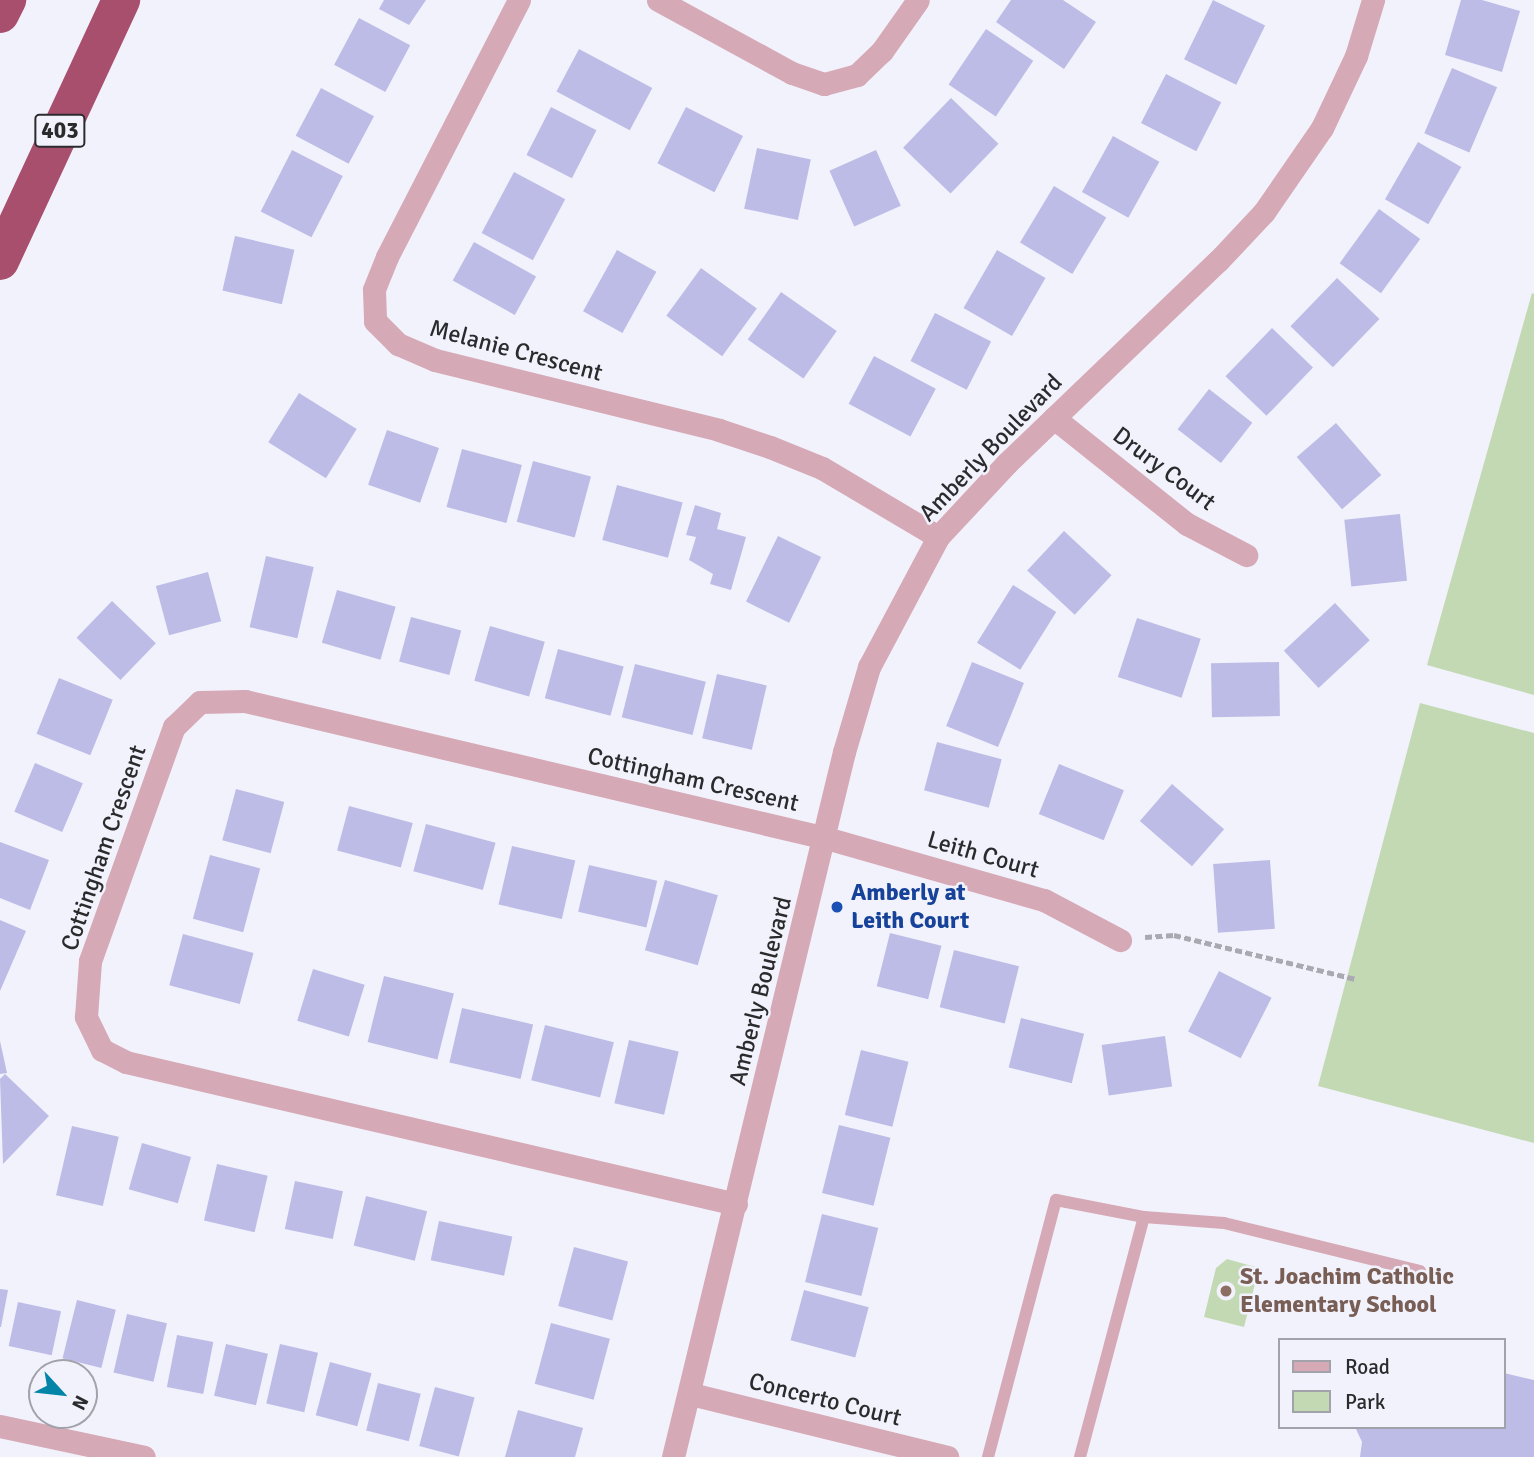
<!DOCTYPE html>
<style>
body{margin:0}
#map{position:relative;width:1534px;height:1457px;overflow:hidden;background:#f2f2fc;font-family:Signika,sans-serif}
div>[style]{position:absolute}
.green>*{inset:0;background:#c2d9b3}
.building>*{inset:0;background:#bdbce7;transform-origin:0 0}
.path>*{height:4.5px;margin-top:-2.25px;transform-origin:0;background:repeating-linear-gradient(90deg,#a9a9b1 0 7px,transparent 0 10.5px)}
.lane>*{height:12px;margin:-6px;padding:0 6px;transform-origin:6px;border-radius:6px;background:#d5a9b5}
.street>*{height:23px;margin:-11.5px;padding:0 11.5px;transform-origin:11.5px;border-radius:11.5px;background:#d5a9b5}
.highway>*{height:38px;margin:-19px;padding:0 19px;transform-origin:19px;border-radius:19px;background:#a84f6d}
.dots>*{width:19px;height:19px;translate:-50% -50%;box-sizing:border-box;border:4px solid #f2f2fc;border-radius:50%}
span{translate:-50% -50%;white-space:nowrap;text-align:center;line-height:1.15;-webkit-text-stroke:5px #f2f2fc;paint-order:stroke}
.shield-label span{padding:2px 5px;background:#f2f2fc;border:2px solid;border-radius:5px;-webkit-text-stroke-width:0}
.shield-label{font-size:23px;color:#2b2b2e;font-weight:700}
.street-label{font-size:24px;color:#2b2b2e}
.transit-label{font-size:24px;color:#164399;font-weight:700}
.left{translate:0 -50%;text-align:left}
.education-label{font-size:24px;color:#785e54;font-weight:700}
.legend{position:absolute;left:1278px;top:1338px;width:228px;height:91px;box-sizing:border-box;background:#f2f2fc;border:2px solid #a2a2aa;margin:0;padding:9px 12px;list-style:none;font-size:21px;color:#2b2b2e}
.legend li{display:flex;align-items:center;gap:14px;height:35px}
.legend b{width:35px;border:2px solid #a2a2aa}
.north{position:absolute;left:28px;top:1359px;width:70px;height:70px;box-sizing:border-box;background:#f2f2fc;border:2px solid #a2a2aa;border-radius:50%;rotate:117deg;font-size:19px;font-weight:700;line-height:28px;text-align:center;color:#2b2b2e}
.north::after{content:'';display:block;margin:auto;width:24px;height:32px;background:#0485a8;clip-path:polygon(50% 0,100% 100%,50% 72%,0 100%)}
</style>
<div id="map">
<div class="green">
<div style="clip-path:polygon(1532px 293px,1534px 294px,1534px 695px,1427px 665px)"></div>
<div style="clip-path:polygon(1420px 703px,1534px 733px,1534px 1143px,1318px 1086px)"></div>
<div style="clip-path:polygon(1227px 1259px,1259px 1268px,1244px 1327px,1204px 1317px,1216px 1268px)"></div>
</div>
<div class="building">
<div style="clip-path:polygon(384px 0,426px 0,409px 25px,379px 9px)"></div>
<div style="clip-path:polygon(1011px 0,1063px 0,1096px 22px,1064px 69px,996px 22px)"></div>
<div style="left:1213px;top:0;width:58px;height:66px;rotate:26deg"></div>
<div style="clip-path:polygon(1461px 0,1482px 0,1520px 11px,1502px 72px,1445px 55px)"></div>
<div style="left:359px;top:18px;width:58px;height:53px;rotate:28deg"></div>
<div style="left:986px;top:29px;width:57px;height:67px;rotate:34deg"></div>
<div style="left:579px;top:49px;width:83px;height:48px;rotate:28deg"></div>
<div style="left:1452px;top:68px;width:49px;height:71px;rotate:23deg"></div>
<div style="left:1166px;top:74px;width:62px;height:55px;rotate:27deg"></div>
<div style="left:321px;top:88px;width:60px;height:54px;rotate:28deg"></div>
<div style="left:951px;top:98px;width:66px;height:69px;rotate:44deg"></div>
<div style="left:551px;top:107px;width:51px;height:54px;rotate:27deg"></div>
<div style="left:686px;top:107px;width:64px;height:63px;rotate:27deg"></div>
<div style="left:1113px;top:136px;width:53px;height:64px;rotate:29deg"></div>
<div style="left:1418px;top:142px;width:50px;height:66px;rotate:30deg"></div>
<div style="left:757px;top:148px;width:55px;height:62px;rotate:12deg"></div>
<div style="left:292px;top:150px;width:57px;height:69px;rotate:27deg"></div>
<div style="left:876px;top:150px;width:61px;height:51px;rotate:66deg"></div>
<div style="left:514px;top:172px;width:58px;height:69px;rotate:28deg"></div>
<div style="left:1054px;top:186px;width:61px;height:66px;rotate:31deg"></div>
<div style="left:1379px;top:209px;width:51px;height:67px;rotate:36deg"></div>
<div style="left:235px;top:236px;width:61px;height:56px;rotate:13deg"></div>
<div style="left:474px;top:242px;width:71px;height:44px;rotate:29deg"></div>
<div style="left:617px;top:250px;width:45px;height:70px;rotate:29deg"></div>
<div style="left:997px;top:250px;width:56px;height:67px;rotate:30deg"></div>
<div style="left:701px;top:268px;width:69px;height:59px;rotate:36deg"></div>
<div style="left:1337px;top:278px;width:59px;height:67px;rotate:44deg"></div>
<div style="left:781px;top:292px;width:68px;height:58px;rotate:35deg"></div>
<div style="left:935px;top:313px;width:63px;height:54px;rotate:27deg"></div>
<div style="left:1272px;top:328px;width:57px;height:67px;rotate:44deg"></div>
<div style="left:874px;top:356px;width:70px;height:54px;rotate:28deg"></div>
<div style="left:1209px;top:389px;width:55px;height:51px;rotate:38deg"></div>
<div style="left:299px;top:393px;width:68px;height:58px;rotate:32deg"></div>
<div style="left:1336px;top:423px;width:69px;height:52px;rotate:49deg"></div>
<div style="left:387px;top:430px;width:55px;height:58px;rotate:19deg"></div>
<div style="left:462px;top:449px;width:62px;height:60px;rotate:15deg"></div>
<div style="left:533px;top:461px;width:60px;height:63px;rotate:15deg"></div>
<div style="left:617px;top:485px;width:68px;height:57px;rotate:15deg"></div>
<div style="clip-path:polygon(695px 505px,721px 513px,717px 529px,746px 537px,731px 590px,710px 584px,713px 574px,689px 560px,696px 537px,686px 535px)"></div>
<div style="left:1400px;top:514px;width:67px;height:56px;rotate:84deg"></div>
<div style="left:1064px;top:531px;width:65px;height:54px;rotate:43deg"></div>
<div style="left:778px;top:536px;width:48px;height:73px;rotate:26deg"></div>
<div style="left:266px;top:556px;width:49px;height:73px;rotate:13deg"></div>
<div style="left:208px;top:572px;width:51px;height:54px;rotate:75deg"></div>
<div style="left:1013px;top:585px;width:51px;height:68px;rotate:32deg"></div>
<div style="left:337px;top:590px;width:61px;height:55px;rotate:16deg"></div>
<div style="left:112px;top:601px;width:61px;height:51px;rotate:44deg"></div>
<div style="left:1335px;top:603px;width:51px;height:70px;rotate:47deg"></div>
<div style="left:411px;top:617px;width:52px;height:46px;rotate:15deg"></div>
<div style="left:1137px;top:618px;width:67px;height:62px;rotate:18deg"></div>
<div style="left:490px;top:626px;width:57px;height:57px;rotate:16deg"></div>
<div style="left:558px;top:649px;width:68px;height:51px;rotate:15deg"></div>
<div style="left:972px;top:662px;width:56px;height:69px;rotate:22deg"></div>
<div style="left:1279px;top:662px;width:54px;height:68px;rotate:89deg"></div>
<div style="left:635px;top:664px;width:73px;height:55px;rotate:14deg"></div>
<div style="left:717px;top:674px;width:51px;height:66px;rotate:13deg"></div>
<div style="left:59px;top:678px;width:58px;height:60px;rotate:22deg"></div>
<div style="left:937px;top:742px;width:67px;height:50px;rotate:15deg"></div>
<div style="left:35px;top:763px;width:52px;height:53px;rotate:23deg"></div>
<div style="left:1059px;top:764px;width:70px;height:54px;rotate:22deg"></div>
<div style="left:1172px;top:784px;width:69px;height:49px;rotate:41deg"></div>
<div style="left:236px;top:789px;width:50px;height:53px;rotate:15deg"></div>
<div style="left:349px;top:806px;width:66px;height:46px;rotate:15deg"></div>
<div style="left:426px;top:824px;width:72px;height:49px;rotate:15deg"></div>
<div style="clip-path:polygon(0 842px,49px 860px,30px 910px,0 898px)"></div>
<div style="left:512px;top:846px;width:65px;height:60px;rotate:13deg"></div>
<div style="left:210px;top:855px;width:52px;height:66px;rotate:15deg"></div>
<div style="left:1270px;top:860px;width:69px;height:57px;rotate:86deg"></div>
<div style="left:589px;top:865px;width:70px;height:48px;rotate:13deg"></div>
<div style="left:665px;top:880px;width:55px;height:73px;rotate:16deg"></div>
<div style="clip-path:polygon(0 920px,26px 931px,0 991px)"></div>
<div style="left:890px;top:933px;width:53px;height:55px;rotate:14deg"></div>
<div style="left:183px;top:934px;width:73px;height:53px;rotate:15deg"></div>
<div style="left:954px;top:950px;width:67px;height:59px;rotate:14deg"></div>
<div style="left:313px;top:969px;width:54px;height:54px;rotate:17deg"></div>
<div style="left:1219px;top:971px;width:59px;height:68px;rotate:27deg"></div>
<div style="left:384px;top:976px;width:72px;height:68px;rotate:14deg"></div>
<div style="left:462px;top:1008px;width:73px;height:56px;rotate:13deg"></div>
<div style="left:1021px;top:1018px;width:65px;height:51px;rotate:14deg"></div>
<div style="left:545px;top:1025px;width:71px;height:57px;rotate:14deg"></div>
<div style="left:1165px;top:1036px;width:51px;height:64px;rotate:82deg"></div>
<div style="left:629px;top:1040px;width:51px;height:65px;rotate:13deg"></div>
<div style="clip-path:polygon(0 1041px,7px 1073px,0 1074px)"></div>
<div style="left:861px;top:1050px;width:49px;height:67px;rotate:14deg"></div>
<div style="clip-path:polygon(5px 1074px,49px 1116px,3px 1164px,0 1079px)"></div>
<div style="left:839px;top:1125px;width:53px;height:70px;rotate:14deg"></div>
<div style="left:72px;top:1126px;width:48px;height:71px;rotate:13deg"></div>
<div style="left:142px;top:1143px;width:51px;height:48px;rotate:16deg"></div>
<div style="left:217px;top:1164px;width:52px;height:58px;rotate:13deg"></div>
<div style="left:295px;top:1181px;width:49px;height:49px;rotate:12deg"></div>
<div style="left:366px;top:1196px;width:63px;height:51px;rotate:14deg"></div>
<div style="left:822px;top:1214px;width:58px;height:70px;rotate:14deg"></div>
<div style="left:439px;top:1221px;width:75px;height:40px;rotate:12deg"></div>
<div style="left:574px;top:1247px;width:56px;height:61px;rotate:15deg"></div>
<div style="clip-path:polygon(0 1289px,8px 1290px,1px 1327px,0 1327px)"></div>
<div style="left:804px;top:1290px;width:67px;height:52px;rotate:15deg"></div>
<div style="left:77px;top:1300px;width:40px;height:60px;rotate:14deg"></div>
<div style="left:18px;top:1302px;width:44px;height:45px;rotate:12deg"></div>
<div style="left:127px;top:1314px;width:41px;height:60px;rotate:13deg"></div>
<div style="left:551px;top:1323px;width:61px;height:63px;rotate:15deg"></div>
<div style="left:177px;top:1335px;width:37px;height:53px;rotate:11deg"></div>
<div style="left:226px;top:1344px;width:43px;height:53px;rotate:13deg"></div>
<div style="left:280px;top:1344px;width:39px;height:61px;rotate:13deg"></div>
<div style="left:330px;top:1362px;width:43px;height:55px;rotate:15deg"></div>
<div style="clip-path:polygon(1504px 1373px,1534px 1380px,1534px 1457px,1360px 1457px,1362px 1442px,1355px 1427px,1504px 1427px)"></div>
<div style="left:378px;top:1383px;width:44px;height:49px;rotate:14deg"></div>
<div style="left:435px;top:1387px;width:41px;height:61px;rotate:15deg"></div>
<div style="clip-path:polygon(518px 1410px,583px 1428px,575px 1457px,505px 1457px)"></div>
</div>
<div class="path">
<div style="left:1145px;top:937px;width:29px;rotate:-4deg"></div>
<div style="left:1174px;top:935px;width:187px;rotate:13.6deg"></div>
</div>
<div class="lane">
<div style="left:988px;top:1457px;width:266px;rotate:-75.2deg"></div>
<div style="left:1056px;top:1200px;width:90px;rotate:10.9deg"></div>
<div style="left:1144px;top:1217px;width:80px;rotate:4.3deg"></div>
<div style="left:1224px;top:1223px;width:202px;rotate:13.8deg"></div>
<div style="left:1080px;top:1457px;width:248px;rotate:-75.1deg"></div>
</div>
<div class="street">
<div style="left:519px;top:0;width:289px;rotate:117.2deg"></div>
<div style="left:387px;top:257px;width:35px;rotate:112deg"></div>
<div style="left:374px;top:290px;width:31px;rotate:88deg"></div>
<div style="left:375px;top:321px;width:33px;rotate:45deg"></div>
<div style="left:398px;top:344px;width:40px;rotate:23.4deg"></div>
<div style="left:435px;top:360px;width:292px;rotate:13.8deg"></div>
<div style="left:719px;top:430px;width:54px;rotate:18.4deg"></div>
<div style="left:770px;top:447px;width:56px;rotate:22deg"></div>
<div style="left:822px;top:468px;width:135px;rotate:30.7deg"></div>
<div style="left:658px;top:0;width:153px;rotate:28.6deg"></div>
<div style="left:792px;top:73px;width:34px;rotate:19deg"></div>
<div style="left:824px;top:84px;width:34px;rotate:-15deg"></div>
<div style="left:857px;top:75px;width:35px;rotate:-44deg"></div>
<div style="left:882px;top:51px;width:62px;rotate:-54.8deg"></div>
<div style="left:1054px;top:418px;width:170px;rotate:38.6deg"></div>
<div style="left:1187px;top:524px;width:67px;rotate:27.7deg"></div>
<div style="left:736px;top:1204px;width:626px;rotate:-166.9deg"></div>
<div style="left:126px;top:1062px;width:27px;rotate:-153deg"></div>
<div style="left:102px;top:1050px;width:37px;rotate:-116deg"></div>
<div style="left:86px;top:1017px;width:56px;rotate:-85.9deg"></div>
<div style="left:90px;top:961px;width:249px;rotate:-70.3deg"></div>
<div style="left:174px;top:727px;width:36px;rotate:-44deg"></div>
<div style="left:200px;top:702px;width:45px;rotate:-1.3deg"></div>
<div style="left:245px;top:701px;width:597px;rotate:13.27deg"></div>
<div style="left:826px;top:838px;width:227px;rotate:15.9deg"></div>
<div style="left:1044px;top:900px;width:86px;rotate:27.8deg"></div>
<div style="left:691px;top:1394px;width:264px;rotate:13.8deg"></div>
<div style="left:0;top:1426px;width:147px;rotate:12.1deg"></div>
<div style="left:673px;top:1457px;width:725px;rotate:-76.37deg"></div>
<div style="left:844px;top:752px;width:89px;rotate:-73.6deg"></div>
<div style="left:869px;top:667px;width:147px;rotate:-62deg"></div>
<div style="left:938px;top:537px;width:100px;rotate:-47deg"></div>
<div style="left:1006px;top:464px;width:294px;rotate:-43.8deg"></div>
<div style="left:1218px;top:261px;width:67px;rotate:-46.8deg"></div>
<div style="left:1264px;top:212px;width:102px;rotate:-55.4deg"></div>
<div style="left:1322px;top:128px;width:80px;rotate:-64.7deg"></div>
<div style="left:1356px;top:56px;width:59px;rotate:-73.1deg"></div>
</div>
<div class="highway">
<div style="left:0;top:14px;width:16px;rotate:-63deg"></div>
<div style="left:0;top:261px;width:288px;rotate:-65.1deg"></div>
</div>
<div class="dots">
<div style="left:837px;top:907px;background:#1a4fb4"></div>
<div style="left:1226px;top:1291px;background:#8d6e63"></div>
</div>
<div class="shield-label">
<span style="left:60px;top:131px">403</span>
</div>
<div class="street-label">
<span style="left:516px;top:351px;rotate:15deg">Melanie Crescent</span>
<span style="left:991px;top:448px;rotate:-46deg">Amberly Boulevard</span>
<span style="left:1164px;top:469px;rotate:37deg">Drury Court</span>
<span style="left:693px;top:780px;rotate:13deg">Cottingham Crescent</span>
<span style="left:104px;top:848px;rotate:-71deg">Cottingham Crescent</span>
<span style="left:983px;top:855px;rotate:16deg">Leith Court</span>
<span style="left:761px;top:991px;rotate:-76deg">Amberly Boulevard</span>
<span style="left:825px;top:1400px;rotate:14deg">Concerto Court</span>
</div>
<div class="transit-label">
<span class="left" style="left:851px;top:907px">Amberly at<br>Leith Court</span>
</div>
<div class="education-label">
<span class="left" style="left:1240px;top:1291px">St. Joachim Catholic<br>Elementary School</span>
</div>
<ul class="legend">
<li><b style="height:9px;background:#d5a9b5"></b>Road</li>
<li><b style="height:19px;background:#c2d9b3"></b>Park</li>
</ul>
<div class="north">N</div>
</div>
